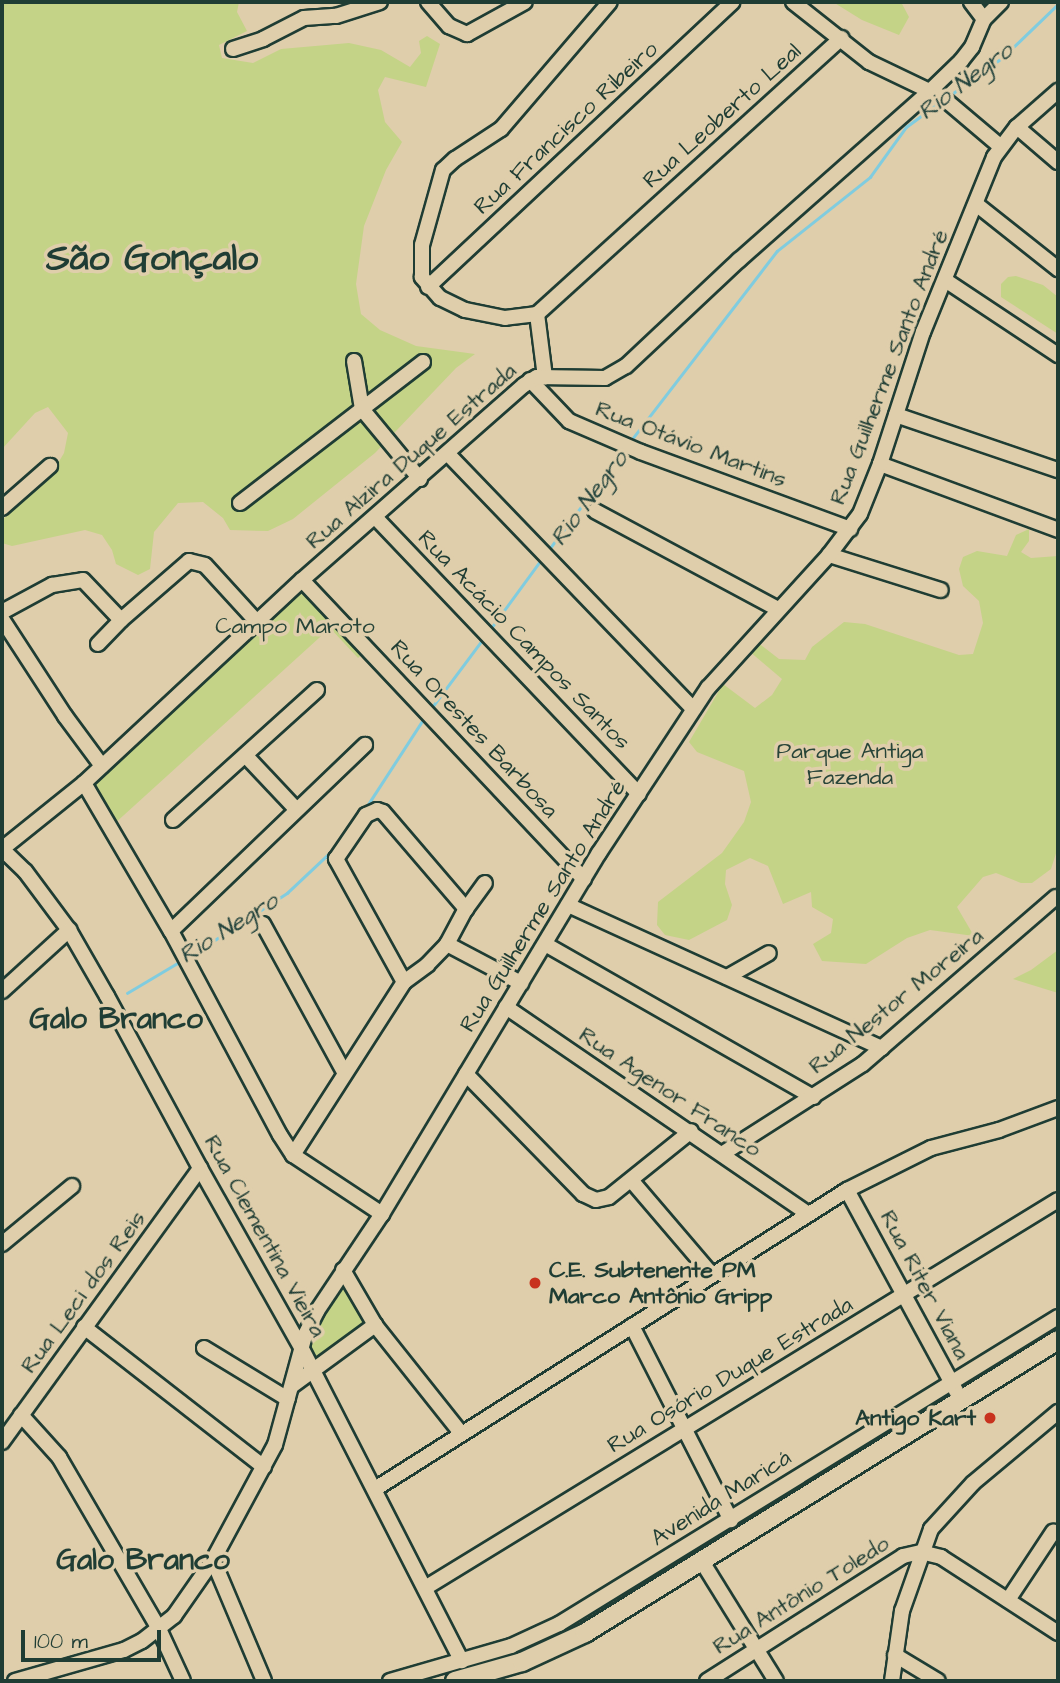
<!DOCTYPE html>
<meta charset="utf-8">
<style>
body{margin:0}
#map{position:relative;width:1060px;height:1683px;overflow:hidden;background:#dfceab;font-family:"Architects Daughter",sans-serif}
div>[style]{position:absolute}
.green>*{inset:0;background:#c4d387}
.stream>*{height:2.5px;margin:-1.25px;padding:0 1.25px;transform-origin:1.25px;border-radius:1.25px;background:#80ccdf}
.roads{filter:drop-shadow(2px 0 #1f3d34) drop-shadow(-2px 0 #1f3d34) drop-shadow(0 2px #1f3d34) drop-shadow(0 -2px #1f3d34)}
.minor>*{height:14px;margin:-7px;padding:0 7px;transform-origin:7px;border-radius:7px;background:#dfceab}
.major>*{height:18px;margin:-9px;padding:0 9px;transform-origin:9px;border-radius:9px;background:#dfceab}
.dots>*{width:19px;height:19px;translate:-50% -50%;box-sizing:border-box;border:4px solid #dfceab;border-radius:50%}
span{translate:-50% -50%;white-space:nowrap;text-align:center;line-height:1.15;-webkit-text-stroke:7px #dfceab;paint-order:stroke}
.street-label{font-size:23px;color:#1f3d34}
.park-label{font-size:23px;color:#274438}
.poi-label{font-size:23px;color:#1f3d34;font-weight:700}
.left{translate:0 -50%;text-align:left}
.right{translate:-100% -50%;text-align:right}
.water-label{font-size:24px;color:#24443d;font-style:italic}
.district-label{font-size:30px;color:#1f3d34;font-weight:700}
.town-label{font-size:37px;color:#1f3d34;font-weight:700}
.frame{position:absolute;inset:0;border:4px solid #1f3d34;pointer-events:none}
.scale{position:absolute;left:21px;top:1630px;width:140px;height:32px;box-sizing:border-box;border:4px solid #1f3d34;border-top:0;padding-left:9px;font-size:21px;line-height:24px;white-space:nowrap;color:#1f3d34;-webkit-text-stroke:5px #dfceab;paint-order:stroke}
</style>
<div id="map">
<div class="green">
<div style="clip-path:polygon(2px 2px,239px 2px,237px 12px,247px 31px,219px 45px,222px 58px,253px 63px,281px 49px,349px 43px,381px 50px,410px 67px,421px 53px,419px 41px,427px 36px,440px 44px,426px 87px,385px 77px,378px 90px,385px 122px,402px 142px,386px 170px,364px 226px,356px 284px,361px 314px,380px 330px,416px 346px,475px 354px,456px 368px,375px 453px,293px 519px,268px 531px,230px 530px,223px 518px,203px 502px,178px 503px,154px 532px,150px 569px,138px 575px,116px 564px,112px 550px,102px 535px,85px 530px,12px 546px,2px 543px,2px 520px,48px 480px,64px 453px,68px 433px,48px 407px,35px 413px,2px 449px)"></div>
<div style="clip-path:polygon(833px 2px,901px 2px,909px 17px,899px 35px,862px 20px)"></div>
<div style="clip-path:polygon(1016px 276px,1043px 285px,1058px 297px,1058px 334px,1001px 297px,1001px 284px,1008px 277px)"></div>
<div style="clip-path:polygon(1029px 529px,1029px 541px,1021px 552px,1031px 558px,1058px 556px,1058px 847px,1051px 869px,1032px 883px,1021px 883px,996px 873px,983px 877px,957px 907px,974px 936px,930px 930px,907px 938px,866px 964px,822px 961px,813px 944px,831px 933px,833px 919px,812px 907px,811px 892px,783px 904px,768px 866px,750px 858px,726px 870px,725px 884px,732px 905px,727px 920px,689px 940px,665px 935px,657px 925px,658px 902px,722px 853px,744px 822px,751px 802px,744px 771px,697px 752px,689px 742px,723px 684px,755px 708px,772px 695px,782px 679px,749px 651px,757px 642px,779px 659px,805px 660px,812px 647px,844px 622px,865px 624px,959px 655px,973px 654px,983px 623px,979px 601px,963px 586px,959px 569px,963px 557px,977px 551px,1007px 556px,1016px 535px)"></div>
<div style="clip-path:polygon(302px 585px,366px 651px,358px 658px,330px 628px,113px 825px,88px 784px)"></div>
<div style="clip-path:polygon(1058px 950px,1058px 993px,1013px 979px,1031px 970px)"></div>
<div style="clip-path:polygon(343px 1270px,373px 1322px,314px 1371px,304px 1338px)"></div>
</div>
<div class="stream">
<div style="left:949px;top:96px;width:67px;rotate:-35.8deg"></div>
<div style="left:1003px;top:57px;width:76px;rotate:-43.9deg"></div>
<div style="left:629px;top:443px;width:242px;rotate:-52.4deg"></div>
<div style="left:777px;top:251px;width:119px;rotate:-38.5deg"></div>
<div style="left:870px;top:177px;width:62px;rotate:-54.2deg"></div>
<div style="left:906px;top:127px;width:42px;rotate:-36.3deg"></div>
<div style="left:547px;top:552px;width:126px;rotate:-53deg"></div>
<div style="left:489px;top:631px;width:88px;rotate:-53.8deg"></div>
<div style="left:430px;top:710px;width:89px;rotate:-53.3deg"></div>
<div style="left:365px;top:809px;width:108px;rotate:-57deg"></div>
<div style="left:190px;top:956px;width:116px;rotate:-33deg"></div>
<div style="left:287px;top:893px;width:70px;rotate:-43.3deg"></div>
<div style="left:127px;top:993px;width:63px;rotate:-30.7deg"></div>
</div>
<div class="roads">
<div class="minor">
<div style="left:428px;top:2px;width:32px;rotate:49deg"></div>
<div style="left:449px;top:26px;width:20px;rotate:24deg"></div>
<div style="left:467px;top:34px;width:66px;rotate:-28.9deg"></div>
<div style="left:793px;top:2px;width:97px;rotate:38.3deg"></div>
<div style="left:869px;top:62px;width:81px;rotate:25.6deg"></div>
<div style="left:942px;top:97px;width:76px;rotate:40.2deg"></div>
<div style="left:971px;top:2px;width:21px;rotate:53deg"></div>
<div style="left:233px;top:49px;width:32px;rotate:-18deg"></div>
<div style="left:263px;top:39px;width:46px;rotate:-27.1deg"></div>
<div style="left:304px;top:18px;width:32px;rotate:-4deg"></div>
<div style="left:336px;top:16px;width:46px;rotate:-17.7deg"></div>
<div style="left:1017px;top:127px;width:54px;rotate:40.5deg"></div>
<div style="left:976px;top:204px;width:105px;rotate:38.4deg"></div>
<div style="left:945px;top:280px;width:136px;rotate:33.6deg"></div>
<div style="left:428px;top:287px;width:417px;rotate:-43.1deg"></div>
<div style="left:537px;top:314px;width:32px;rotate:173deg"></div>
<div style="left:505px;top:318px;width:41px;rotate:-168.7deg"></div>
<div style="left:465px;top:310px;width:28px;rotate:-154deg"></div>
<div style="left:440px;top:298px;width:28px;rotate:-131deg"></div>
<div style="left:422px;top:277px;width:32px;rotate:-90deg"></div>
<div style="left:422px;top:245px;width:78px;rotate:-74.4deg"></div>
<div style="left:443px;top:170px;width:16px;rotate:-43deg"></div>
<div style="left:455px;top:159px;width:55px;rotate:-33.1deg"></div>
<div style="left:501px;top:129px;width:167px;rotate:-49.4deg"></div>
<div style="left:537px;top:314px;width:411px;rotate:-42.2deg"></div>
<div style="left:537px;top:314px;width:64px;rotate:82.8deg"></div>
<div style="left:354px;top:361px;width:49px;rotate:80.5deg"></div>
<div style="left:362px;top:409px;width:91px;rotate:50.4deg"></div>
<div style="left:530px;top:380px;width:57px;rotate:46.4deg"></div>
<div style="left:569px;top:421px;width:78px;rotate:23.3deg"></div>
<div style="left:641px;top:452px;width:223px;rotate:20.2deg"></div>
<div style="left:896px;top:415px;width:171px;rotate:18.8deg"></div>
<div style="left:448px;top:454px;width:354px;rotate:46.1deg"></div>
<div style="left:880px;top:464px;width:190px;rotate:20.3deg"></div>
<div style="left:240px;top:503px;width:231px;rotate:-37.6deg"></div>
<div style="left:2px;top:508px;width:64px;rotate:-41.2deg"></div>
<div style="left:595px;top:511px;width:208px;rotate:28.2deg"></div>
<div style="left:376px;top:518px;width:381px;rotate:46.4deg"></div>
<div style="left:829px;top:555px;width:117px;rotate:17.4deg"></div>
<div style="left:302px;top:580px;width:411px;rotate:46.7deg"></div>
<div style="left:2px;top:612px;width:57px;rotate:-28.4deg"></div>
<div style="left:52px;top:585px;width:31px;rotate:-9deg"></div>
<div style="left:83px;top:580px;width:55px;rotate:46.5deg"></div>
<div style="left:2px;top:619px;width:116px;rotate:57deg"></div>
<div style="left:65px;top:716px;width:62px;rotate:53.5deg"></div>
<div style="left:98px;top:644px;width:33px;rotate:-46deg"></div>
<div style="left:121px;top:620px;width:90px;rotate:-40.9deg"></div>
<div style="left:189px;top:561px;width:16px;rotate:14deg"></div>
<div style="left:205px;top:565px;width:77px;rotate:47.6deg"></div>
<div style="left:246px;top:756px;width:73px;rotate:46.7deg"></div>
<div style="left:84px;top:783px;width:172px;rotate:59.6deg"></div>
<div style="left:171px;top:931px;width:231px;rotate:61.9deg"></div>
<div style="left:280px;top:1135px;width:24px;rotate:57deg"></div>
<div style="left:293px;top:1155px;width:107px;rotate:33.5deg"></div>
<div style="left:173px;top:820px;width:194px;rotate:-42.1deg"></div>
<div style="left:2px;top:849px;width:105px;rotate:-38.8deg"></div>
<div style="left:84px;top:783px;width:298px;rotate:-43deg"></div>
<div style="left:302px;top:580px;width:295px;rotate:-41.3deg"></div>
<div style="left:524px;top:385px;width:15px;rotate:-32deg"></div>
<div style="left:537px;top:377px;width:68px;rotate:0.8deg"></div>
<div style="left:605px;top:378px;width:24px;rotate:-30deg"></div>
<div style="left:626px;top:366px;width:155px;rotate:-43.2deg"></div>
<div style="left:739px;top:260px;width:256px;rotate:-41.5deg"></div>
<div style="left:931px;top:90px;width:42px;rotate:-44deg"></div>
<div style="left:961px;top:61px;width:18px;rotate:-52deg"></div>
<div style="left:972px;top:47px;width:30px;rotate:-67deg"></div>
<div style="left:984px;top:19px;width:24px;rotate:-45deg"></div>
<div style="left:2px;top:849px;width:32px;rotate:44deg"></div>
<div style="left:25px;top:871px;width:74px;rotate:53.3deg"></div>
<div style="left:69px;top:930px;width:76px;rotate:60.1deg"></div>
<div style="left:107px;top:996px;width:196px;rotate:61.6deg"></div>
<div style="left:200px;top:1168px;width:206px;rotate:60.6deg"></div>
<div style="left:301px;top:1347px;width:353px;rotate:62.9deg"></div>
<div style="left:568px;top:905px;width:345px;rotate:24.5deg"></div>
<div style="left:263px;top:924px;width:169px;rotate:61.3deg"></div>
<div style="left:171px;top:931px;width:269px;rotate:-43.8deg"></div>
<div style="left:447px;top:944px;width:84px;rotate:27.8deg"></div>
<div style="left:545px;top:944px;width:309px;rotate:29.7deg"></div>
<div style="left:727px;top:977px;width:48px;rotate:-29.7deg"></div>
<div style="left:404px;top:982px;width:141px;rotate:-118.9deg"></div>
<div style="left:336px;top:859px;width:53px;rotate:-55.7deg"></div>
<div style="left:366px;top:815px;width:12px;rotate:-24deg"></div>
<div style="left:377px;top:810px;width:6px;rotate:18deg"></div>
<div style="left:383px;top:812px;width:128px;rotate:49.4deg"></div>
<div style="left:2px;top:991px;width:91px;rotate:-42.3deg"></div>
<div style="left:506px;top:1007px;width:366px;rotate:34.4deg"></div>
<div style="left:466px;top:1074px;width:168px;rotate:45.7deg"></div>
<div style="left:583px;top:1194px;width:14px;rotate:25deg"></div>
<div style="left:596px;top:1200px;width:13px;rotate:-13deg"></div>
<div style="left:609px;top:1197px;width:105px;rotate:-38.8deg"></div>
<div style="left:722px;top:1154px;width:167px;rotate:-32.6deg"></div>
<div style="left:863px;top:1064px;width:255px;rotate:-40.9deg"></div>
<div style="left:293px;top:1155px;width:206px;rotate:-57.3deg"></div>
<div style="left:404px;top:982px;width:29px;rotate:-36deg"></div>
<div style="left:427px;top:965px;width:29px;rotate:-46deg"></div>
<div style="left:447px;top:944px;width:40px;rotate:-62deg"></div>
<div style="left:466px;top:909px;width:32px;rotate:-54deg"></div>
<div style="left:631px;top:1180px;width:125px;rotate:49.5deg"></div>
<div style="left:847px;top:1190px;width:229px;rotate:61.5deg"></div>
<div style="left:2px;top:1244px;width:91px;rotate:-39.6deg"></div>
<div style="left:343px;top:1270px;width:64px;rotate:59.8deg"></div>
<div style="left:375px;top:1325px;width:138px;rotate:51.5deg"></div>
<div style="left:632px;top:1326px;width:218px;rotate:63deg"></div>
<div style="left:84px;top:1327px;width:228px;rotate:37.9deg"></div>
<div style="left:204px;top:1348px;width:98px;rotate:31.3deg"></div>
<div style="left:293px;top:1385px;width:102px;rotate:-36.2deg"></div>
<div style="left:21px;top:1415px;width:57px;rotate:47.9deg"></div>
<div style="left:59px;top:1457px;width:199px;rotate:59.8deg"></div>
<div style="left:159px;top:1629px;width:57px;rotate:65.2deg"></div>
<div style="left:2px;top:1442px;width:338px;rotate:-54.1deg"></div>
<div style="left:375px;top:1489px;width:559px;rotate:-32.35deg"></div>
<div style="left:847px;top:1190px;width:94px;rotate:-26.6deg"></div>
<div style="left:931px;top:1148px;width:70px;rotate:-14.8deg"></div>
<div style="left:999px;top:1130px;width:63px;rotate:-20.4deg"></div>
<div style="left:213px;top:1560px;width:131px;rotate:67.1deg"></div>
<div style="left:701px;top:1560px;width:142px;rotate:58.2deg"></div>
<div style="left:425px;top:1588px;width:742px;rotate:-31.51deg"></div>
<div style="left:1008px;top:1600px;width:82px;rotate:-56.5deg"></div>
<div style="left:895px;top:1655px;width:50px;rotate:31.2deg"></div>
<div style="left:15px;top:1681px;width:113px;rotate:-15.9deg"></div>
<div style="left:124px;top:1650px;width:20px;rotate:-27deg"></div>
<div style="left:142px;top:1641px;width:41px;rotate:-38deg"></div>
<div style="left:174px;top:1616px;width:68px;rotate:-55.1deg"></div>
<div style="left:213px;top:1560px;width:131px;rotate:-61.7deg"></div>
<div style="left:275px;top:1445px;width:114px;rotate:-74.7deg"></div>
<div style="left:305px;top:1335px;width:27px;rotate:-63deg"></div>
<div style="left:317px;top:1311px;width:117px;rotate:-56.2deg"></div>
<div style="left:382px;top:1214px;width:421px;rotate:-59deg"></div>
<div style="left:599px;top:853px;width:198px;rotate:-56.6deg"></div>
<div style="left:708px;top:688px;width:180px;rotate:-47.7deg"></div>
<div style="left:829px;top:555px;width:51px;rotate:-52.9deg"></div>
<div style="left:860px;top:514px;width:54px;rotate:-68.2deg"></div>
<div style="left:880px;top:464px;width:139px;rotate:-72deg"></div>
<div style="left:923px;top:332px;width:189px;rotate:-67.9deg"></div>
<div style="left:994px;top:157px;width:38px;rotate:-53deg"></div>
<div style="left:1017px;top:127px;width:55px;rotate:-41.3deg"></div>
<div style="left:390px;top:1681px;width:126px;rotate:-16.1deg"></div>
<div style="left:511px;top:1646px;width:53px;rotate:-24.6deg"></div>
<div style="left:559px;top:1624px;width:586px;rotate:-31.6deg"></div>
<div style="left:707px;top:1681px;width:232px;rotate:-32.5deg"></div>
<div style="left:903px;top:1556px;width:18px;rotate:-13deg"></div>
<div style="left:921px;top:1552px;width:21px;rotate:14deg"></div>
<div style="left:941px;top:1557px;width:140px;rotate:33deg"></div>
<div style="left:892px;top:1681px;width:71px;rotate:-81.9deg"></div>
<div style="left:902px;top:1611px;width:87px;rotate:-70.5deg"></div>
<div style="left:931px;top:1529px;width:62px;rotate:-47.6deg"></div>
<div style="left:973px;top:1483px;width:111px;rotate:-39.9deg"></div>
</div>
<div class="major">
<div style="left:455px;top:1681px;width:70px;rotate:-15.8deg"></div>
<div style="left:522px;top:1662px;width:69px;rotate:-24.7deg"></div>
<div style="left:585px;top:1633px;width:556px;rotate:-31.78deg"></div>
</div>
</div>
<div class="dots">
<div style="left:535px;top:1283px;background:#c8321e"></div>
<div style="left:990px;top:1418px;background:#c8321e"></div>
</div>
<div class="street-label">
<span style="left:722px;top:116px;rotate:-42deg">Rua Leoberto Leal</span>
<span style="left:566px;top:128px;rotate:-43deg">Rua Francisco Ribeiro</span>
<span style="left:889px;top:367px;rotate:-69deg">Rua Guilherme Santo André</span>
<span style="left:691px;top:444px;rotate:21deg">Rua Otávio Martins</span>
<span style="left:411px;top:456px;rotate:-41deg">Rua Alzira Duque Estrada</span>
<span style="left:524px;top:640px;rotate:46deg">Rua Acácio Campos Santos</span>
<span style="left:474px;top:729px;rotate:47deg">Rua Orestes Barbosa</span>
<span style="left:543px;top:906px;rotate:-58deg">Rua Guilherme Santo André</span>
<span style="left:896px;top:1001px;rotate:-39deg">Rua Nestor Moreira</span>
<span style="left:670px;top:1092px;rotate:34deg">Rua Agenor Franco</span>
<span style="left:265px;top:1236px;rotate:61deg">Rua Clementina Vieira</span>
<span style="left:925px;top:1285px;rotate:62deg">Rua Riter Viana</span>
<span style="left:83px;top:1292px;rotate:-54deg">Rua Leci dos Reis</span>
<span style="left:730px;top:1375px;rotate:-31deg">Rua Osório Duque Estrada</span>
<span style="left:721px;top:1498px;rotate:-32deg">Avenida Maricá</span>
<span style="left:801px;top:1595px;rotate:-32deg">Rua Antônio Toledo</span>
</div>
<div class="park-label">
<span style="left:295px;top:626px">Campo Maroto</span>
<span style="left:850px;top:764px">Parque Antiga<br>Fazenda</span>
</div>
<div class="poi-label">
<span class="left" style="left:549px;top:1283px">C.E. Subtenente PM<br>Marco Antônio Gripp</span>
<span class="right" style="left:976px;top:1418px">Antigo Kart</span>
</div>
<div class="water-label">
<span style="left:966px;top:82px;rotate:-37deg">Rio Negro</span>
<span style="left:590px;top:499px;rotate:-53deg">Rio Negro</span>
<span style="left:229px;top:929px;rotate:-32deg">Rio Negro</span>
</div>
<div class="district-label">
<span style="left:116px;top:1019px">Galo Branco</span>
<span style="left:143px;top:1560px">Galo Branco</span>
</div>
<div class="town-label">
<span style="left:152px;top:260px">São Gonçalo</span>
</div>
<div class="frame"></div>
<div class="scale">100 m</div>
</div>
